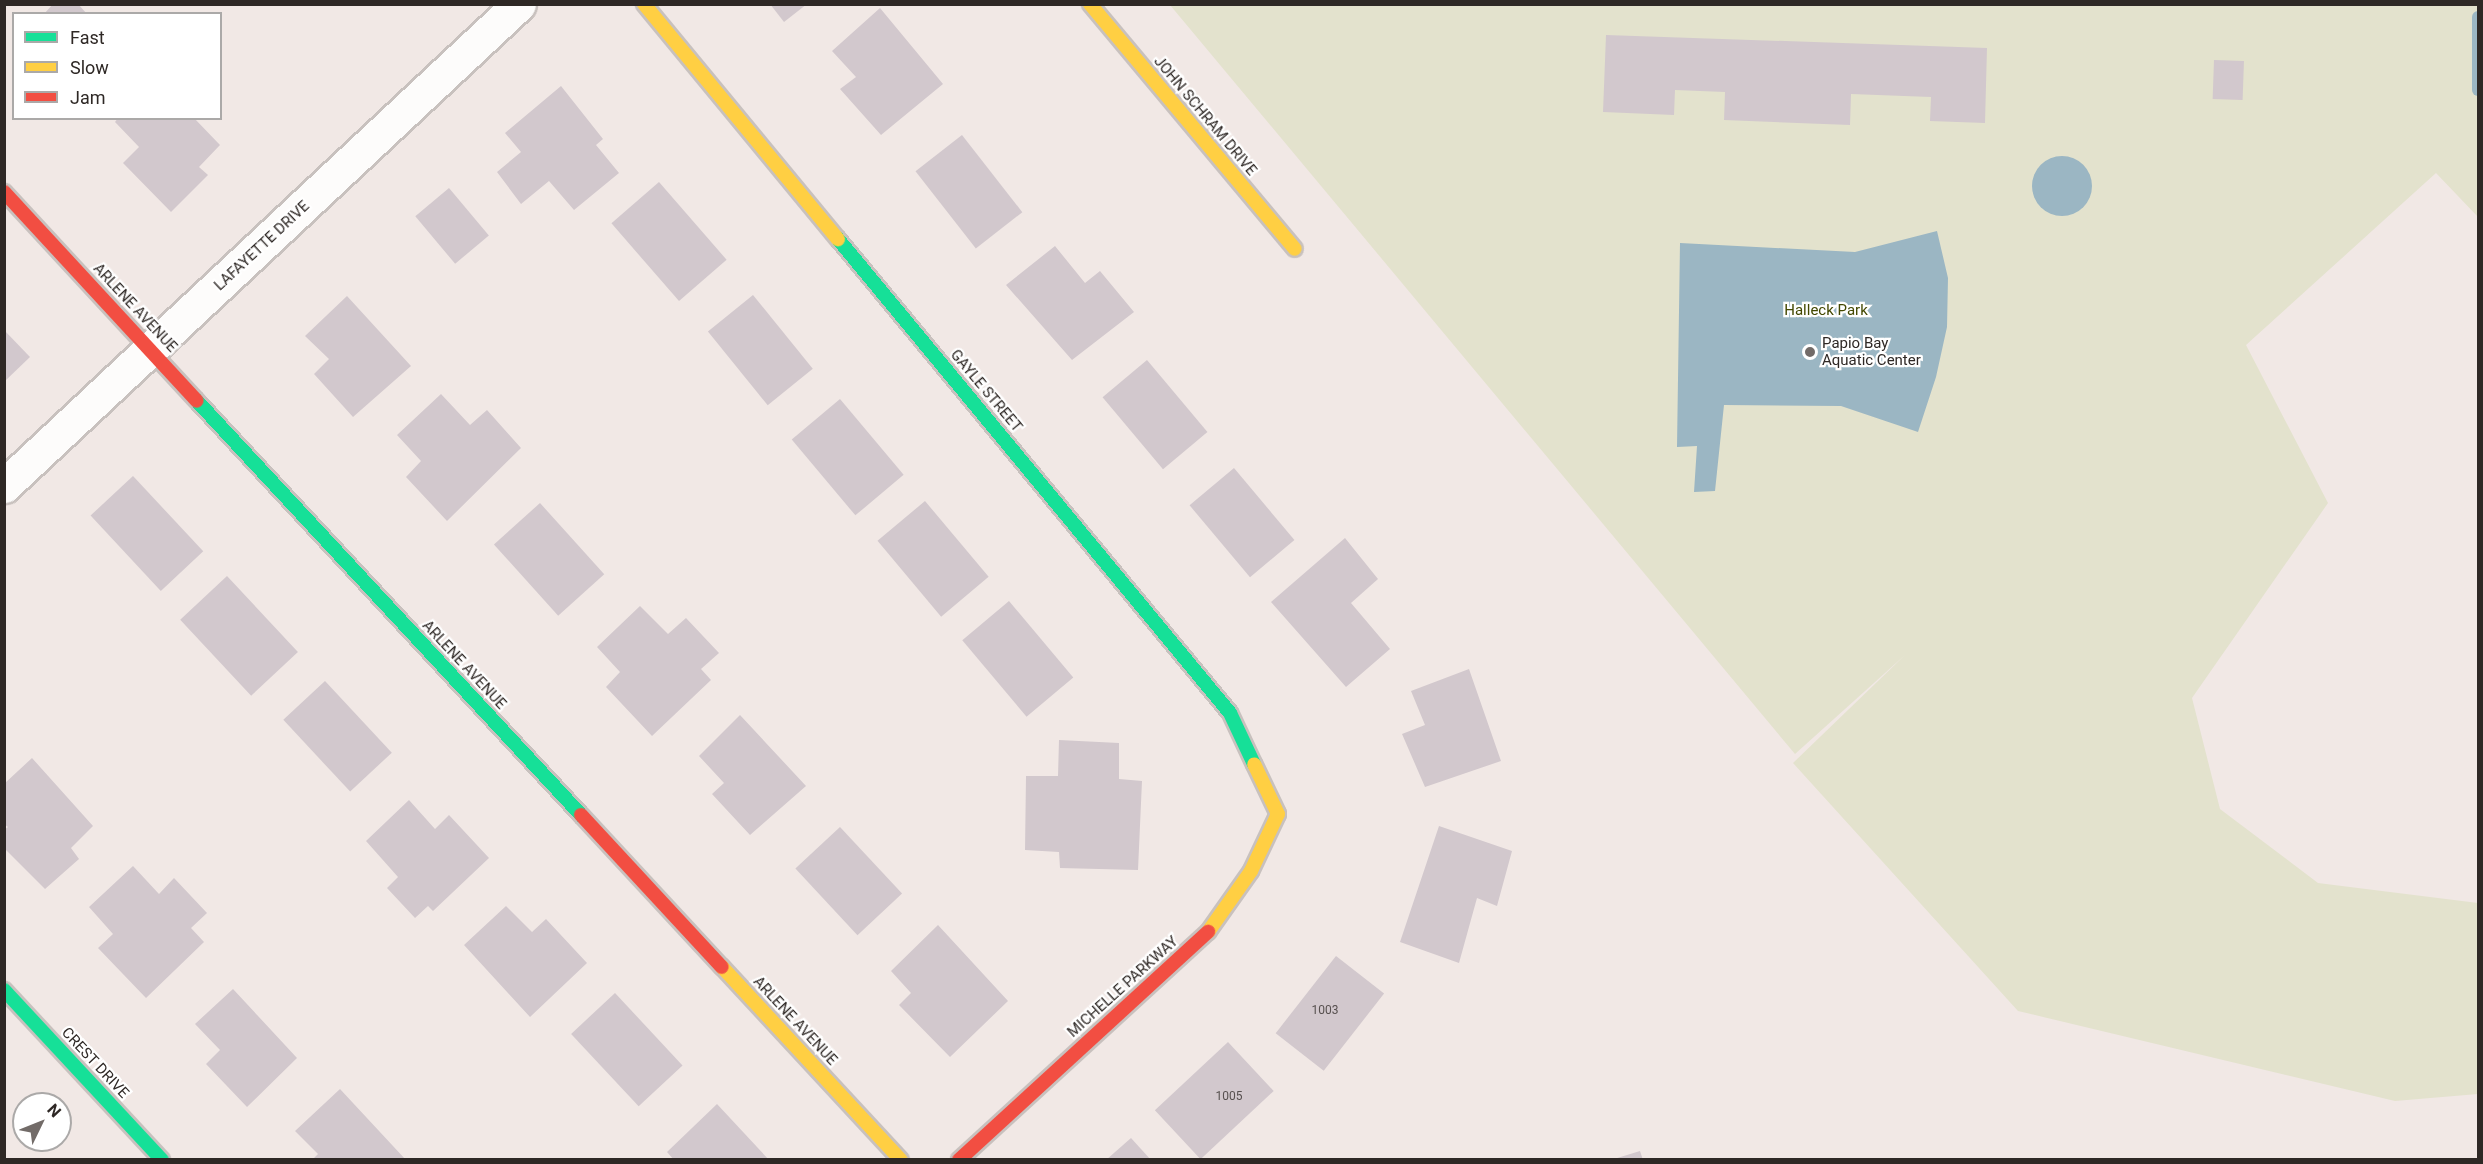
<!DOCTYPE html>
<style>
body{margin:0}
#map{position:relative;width:2483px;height:1164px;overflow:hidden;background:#f1e8e5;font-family:Roboto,sans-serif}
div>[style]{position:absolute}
.green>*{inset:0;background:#e3e2cd}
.water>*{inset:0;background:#9bb6c3}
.round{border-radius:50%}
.stream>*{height:12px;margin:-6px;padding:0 6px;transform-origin:6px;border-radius:6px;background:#9bb6c3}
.building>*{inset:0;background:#d2c8cd;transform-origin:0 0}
.roads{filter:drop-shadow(2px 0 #c8c1be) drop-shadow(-2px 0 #c8c1be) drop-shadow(0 2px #c8c1be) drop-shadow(0 -2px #c8c1be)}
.street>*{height:33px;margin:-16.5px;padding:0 16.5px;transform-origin:16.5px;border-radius:16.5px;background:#fdfcfb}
.fast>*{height:14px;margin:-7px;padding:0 7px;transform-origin:7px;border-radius:7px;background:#16e098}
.slow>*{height:14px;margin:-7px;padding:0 7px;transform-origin:7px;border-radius:7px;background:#ffcf43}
.jam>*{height:14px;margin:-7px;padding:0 7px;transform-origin:7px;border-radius:7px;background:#f24e42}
.dots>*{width:16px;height:16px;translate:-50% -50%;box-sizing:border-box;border:3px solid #fff;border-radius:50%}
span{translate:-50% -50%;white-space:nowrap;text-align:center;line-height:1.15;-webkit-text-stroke:4.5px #fff;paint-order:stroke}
.number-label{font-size:12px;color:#57504f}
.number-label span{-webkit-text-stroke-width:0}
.street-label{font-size:15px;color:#2e2825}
.park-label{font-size:15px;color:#434801}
.poi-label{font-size:15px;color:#2e2825}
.left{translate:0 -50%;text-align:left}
.frame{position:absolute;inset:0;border:6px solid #2e2825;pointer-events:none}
.legend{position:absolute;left:12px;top:12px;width:210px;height:108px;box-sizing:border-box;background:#fff;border:2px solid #aba9a8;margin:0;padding:8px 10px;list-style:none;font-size:18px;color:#2e2825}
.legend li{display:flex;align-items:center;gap:12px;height:30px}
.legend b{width:30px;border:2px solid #aba9a8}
.north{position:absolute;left:12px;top:1092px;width:60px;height:60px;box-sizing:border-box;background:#fff;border:2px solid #aba9a8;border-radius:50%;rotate:47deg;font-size:16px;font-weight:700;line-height:24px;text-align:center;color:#2e2825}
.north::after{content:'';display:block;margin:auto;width:21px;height:27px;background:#726b68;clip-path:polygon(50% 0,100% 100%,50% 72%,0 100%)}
</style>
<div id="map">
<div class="green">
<div style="clip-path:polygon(1170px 5px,2478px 5px,2478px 217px,2436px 173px,2246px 345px,2328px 503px,2192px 698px,2220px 809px,2318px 883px,2478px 903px,2478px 1094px,2395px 1101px,2018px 1011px,1793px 763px,1905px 655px,1795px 754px)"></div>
</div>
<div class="water">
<div class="round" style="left:2032px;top:156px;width:60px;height:60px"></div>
<div style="clip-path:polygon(1937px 231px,1948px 278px,1947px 327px,1936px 377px,1918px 432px,1841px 406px,1724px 405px,1715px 491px,1694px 492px,1697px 446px,1677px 447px,1680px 243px,1855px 252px)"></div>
</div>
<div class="stream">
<div style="left:2478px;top:17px;width:73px;rotate:90deg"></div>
</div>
<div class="building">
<div style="clip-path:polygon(53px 4px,78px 4px,87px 14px,44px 14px)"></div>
<div style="clip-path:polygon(770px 4px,807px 4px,784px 22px)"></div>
<div style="clip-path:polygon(880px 8px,943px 84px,881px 135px,840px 89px,856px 77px,832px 51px)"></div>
<div style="clip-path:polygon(1606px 35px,1987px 48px,1985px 123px,1930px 121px,1931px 97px,1851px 94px,1850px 125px,1724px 120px,1725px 92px,1675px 90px,1674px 115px,1603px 112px)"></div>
<div style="left:2214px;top:60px;width:30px;height:39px;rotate:2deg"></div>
<div style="clip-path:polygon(561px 86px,603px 139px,596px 145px,619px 173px,574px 210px,549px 181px,521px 204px,497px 172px,521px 152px,505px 133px)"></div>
<div style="clip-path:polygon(118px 118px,194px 118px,220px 145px,199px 167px,208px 175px,171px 212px,123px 163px,139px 147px,115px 122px)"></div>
<div style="left:962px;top:135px;width:98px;height:59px;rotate:52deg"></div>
<div style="left:659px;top:182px;width:103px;height:63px;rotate:49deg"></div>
<div style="left:449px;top:188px;width:62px;height:44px;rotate:50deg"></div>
<div style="clip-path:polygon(1055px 246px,1085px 283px,1100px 271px,1134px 312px,1072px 360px,1006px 285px)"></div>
<div style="left:753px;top:295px;width:95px;height:58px;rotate:51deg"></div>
<div style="clip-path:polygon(347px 296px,411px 366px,353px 417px,314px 374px,329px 359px,305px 336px)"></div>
<div style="clip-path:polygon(4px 330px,30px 357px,4px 382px)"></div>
<div style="left:1147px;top:360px;width:94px;height:58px;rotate:50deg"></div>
<div style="clip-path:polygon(441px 394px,470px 425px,487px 410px,521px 448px,447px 521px,406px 477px,421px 461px,397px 435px)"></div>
<div style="left:840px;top:399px;width:99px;height:63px;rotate:50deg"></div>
<div style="left:1234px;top:468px;width:94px;height:58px;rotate:50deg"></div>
<div style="left:133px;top:476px;width:103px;height:58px;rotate:47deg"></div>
<div style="left:925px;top:501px;width:99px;height:62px;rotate:50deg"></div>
<div style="left:540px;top:503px;width:96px;height:62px;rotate:48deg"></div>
<div style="clip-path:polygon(1345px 538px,1378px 579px,1351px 603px,1390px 649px,1346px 687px,1271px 602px)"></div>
<div style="left:227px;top:576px;width:104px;height:64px;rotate:47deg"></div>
<div style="left:1009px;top:601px;width:100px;height:61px;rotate:50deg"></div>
<div style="clip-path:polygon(640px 606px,668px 634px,686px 618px,719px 653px,701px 669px,711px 680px,652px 736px,606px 687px,620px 672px,597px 647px)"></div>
<div style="clip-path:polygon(1469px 669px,1501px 761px,1425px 787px,1402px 734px,1425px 725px,1411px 691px)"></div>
<div style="left:325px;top:681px;width:98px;height:57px;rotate:47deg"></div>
<div style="clip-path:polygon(740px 715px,806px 786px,750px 835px,712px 794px,724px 783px,699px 756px)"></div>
<div style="clip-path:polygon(1059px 740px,1119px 743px,1119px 779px,1142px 781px,1138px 870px,1060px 868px,1059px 852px,1025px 850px,1026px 776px,1058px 776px)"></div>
<div style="clip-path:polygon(32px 758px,93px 826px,71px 848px,79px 859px,45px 889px,4px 848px,4px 830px,8px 827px,4px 824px,4px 784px)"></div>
<div style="clip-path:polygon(409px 800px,435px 829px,449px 815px,489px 858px,433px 911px,428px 906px,415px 918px,387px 888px,398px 877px,366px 841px)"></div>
<div style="clip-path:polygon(1439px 826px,1512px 851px,1497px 906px,1477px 898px,1459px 963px,1400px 942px)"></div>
<div style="left:840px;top:827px;width:91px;height:61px;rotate:47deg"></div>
<div style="clip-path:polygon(133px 866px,159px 894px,174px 878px,207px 913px,191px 928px,204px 942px,146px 998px,98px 948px,113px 934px,89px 907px)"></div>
<div style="clip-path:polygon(506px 906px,532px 932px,546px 919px,587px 963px,530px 1017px,464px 945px)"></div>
<div style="clip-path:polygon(938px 925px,1008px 1001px,950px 1057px,899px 1005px,911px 993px,891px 971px)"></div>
<div style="left:1336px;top:956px;width:61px;height:98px;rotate:38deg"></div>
<div style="clip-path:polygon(233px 989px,297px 1058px,247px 1107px,206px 1064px,220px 1050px,195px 1024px)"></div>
<div style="left:615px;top:993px;width:99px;height:60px;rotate:47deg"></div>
<div style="left:1228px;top:1042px;width:67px;height:100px;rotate:47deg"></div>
<div style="clip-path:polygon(340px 1089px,406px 1160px,312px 1160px,318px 1154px,295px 1131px)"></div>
<div style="clip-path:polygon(717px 1104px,769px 1160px,674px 1160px,667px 1152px)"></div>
<div style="clip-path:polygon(1131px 1138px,1151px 1160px,1106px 1160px)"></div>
<div style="clip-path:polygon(1640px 1151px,1643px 1160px,1614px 1160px,1614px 1159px)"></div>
</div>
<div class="roads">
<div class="street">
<div style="left:4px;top:486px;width:705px;rotate:-43.1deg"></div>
</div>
<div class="fast">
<div style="left:838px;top:239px;width:615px;rotate:50.41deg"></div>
<div style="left:1230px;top:713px;width:56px;rotate:64.8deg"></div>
<div style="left:197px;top:401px;width:565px;rotate:47.15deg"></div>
<div style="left:4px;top:990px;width:232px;rotate:47.1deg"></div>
</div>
<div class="slow">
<div style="left:644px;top:4px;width:305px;rotate:50.5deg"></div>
<div style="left:1090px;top:4px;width:319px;rotate:50.1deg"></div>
<div style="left:1208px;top:932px;width:75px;rotate:-54.8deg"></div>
<div style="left:1251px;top:871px;width:63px;rotate:-64.7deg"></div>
<div style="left:1278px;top:814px;width:55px;rotate:-115.6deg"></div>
<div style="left:722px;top:967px;width:263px;rotate:47.2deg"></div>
</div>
<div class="jam">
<div style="left:4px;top:192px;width:284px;rotate:47.3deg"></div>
<div style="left:581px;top:815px;width:207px;rotate:47.2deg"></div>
<div style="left:959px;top:1160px;width:338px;rotate:-42.5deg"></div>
</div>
</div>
<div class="dots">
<div style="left:1810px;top:352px;background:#726b68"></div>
</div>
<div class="number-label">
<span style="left:1325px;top:1011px">1003</span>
<span style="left:1229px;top:1097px">1005</span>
</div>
<div class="street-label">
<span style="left:1205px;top:116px;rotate:50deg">JOHN SCHRAM DRIVE</span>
<span style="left:262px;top:246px;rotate:-43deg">LAFAYETTE DRIVE</span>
<span style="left:135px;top:308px;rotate:47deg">ARLENE AVENUE</span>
<span style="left:986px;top:391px;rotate:50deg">GAYLE STREET</span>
<span style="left:464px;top:665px;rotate:47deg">ARLENE AVENUE</span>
<span style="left:1123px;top:987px;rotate:-42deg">MICHELLE PARKWAY</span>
<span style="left:795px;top:1021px;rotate:47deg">ARLENE AVENUE</span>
<span style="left:95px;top:1063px;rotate:47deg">CREST DRIVE</span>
</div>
<div class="park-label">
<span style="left:1826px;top:311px">Halleck Park</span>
</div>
<div class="poi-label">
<span class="left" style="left:1822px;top:352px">Papio Bay<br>Aquatic Center</span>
</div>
<div class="frame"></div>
<ul class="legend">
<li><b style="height:8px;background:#16e098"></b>Fast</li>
<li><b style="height:8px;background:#ffcf43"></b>Slow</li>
<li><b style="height:8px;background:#f24e42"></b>Jam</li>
</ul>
<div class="north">N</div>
</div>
